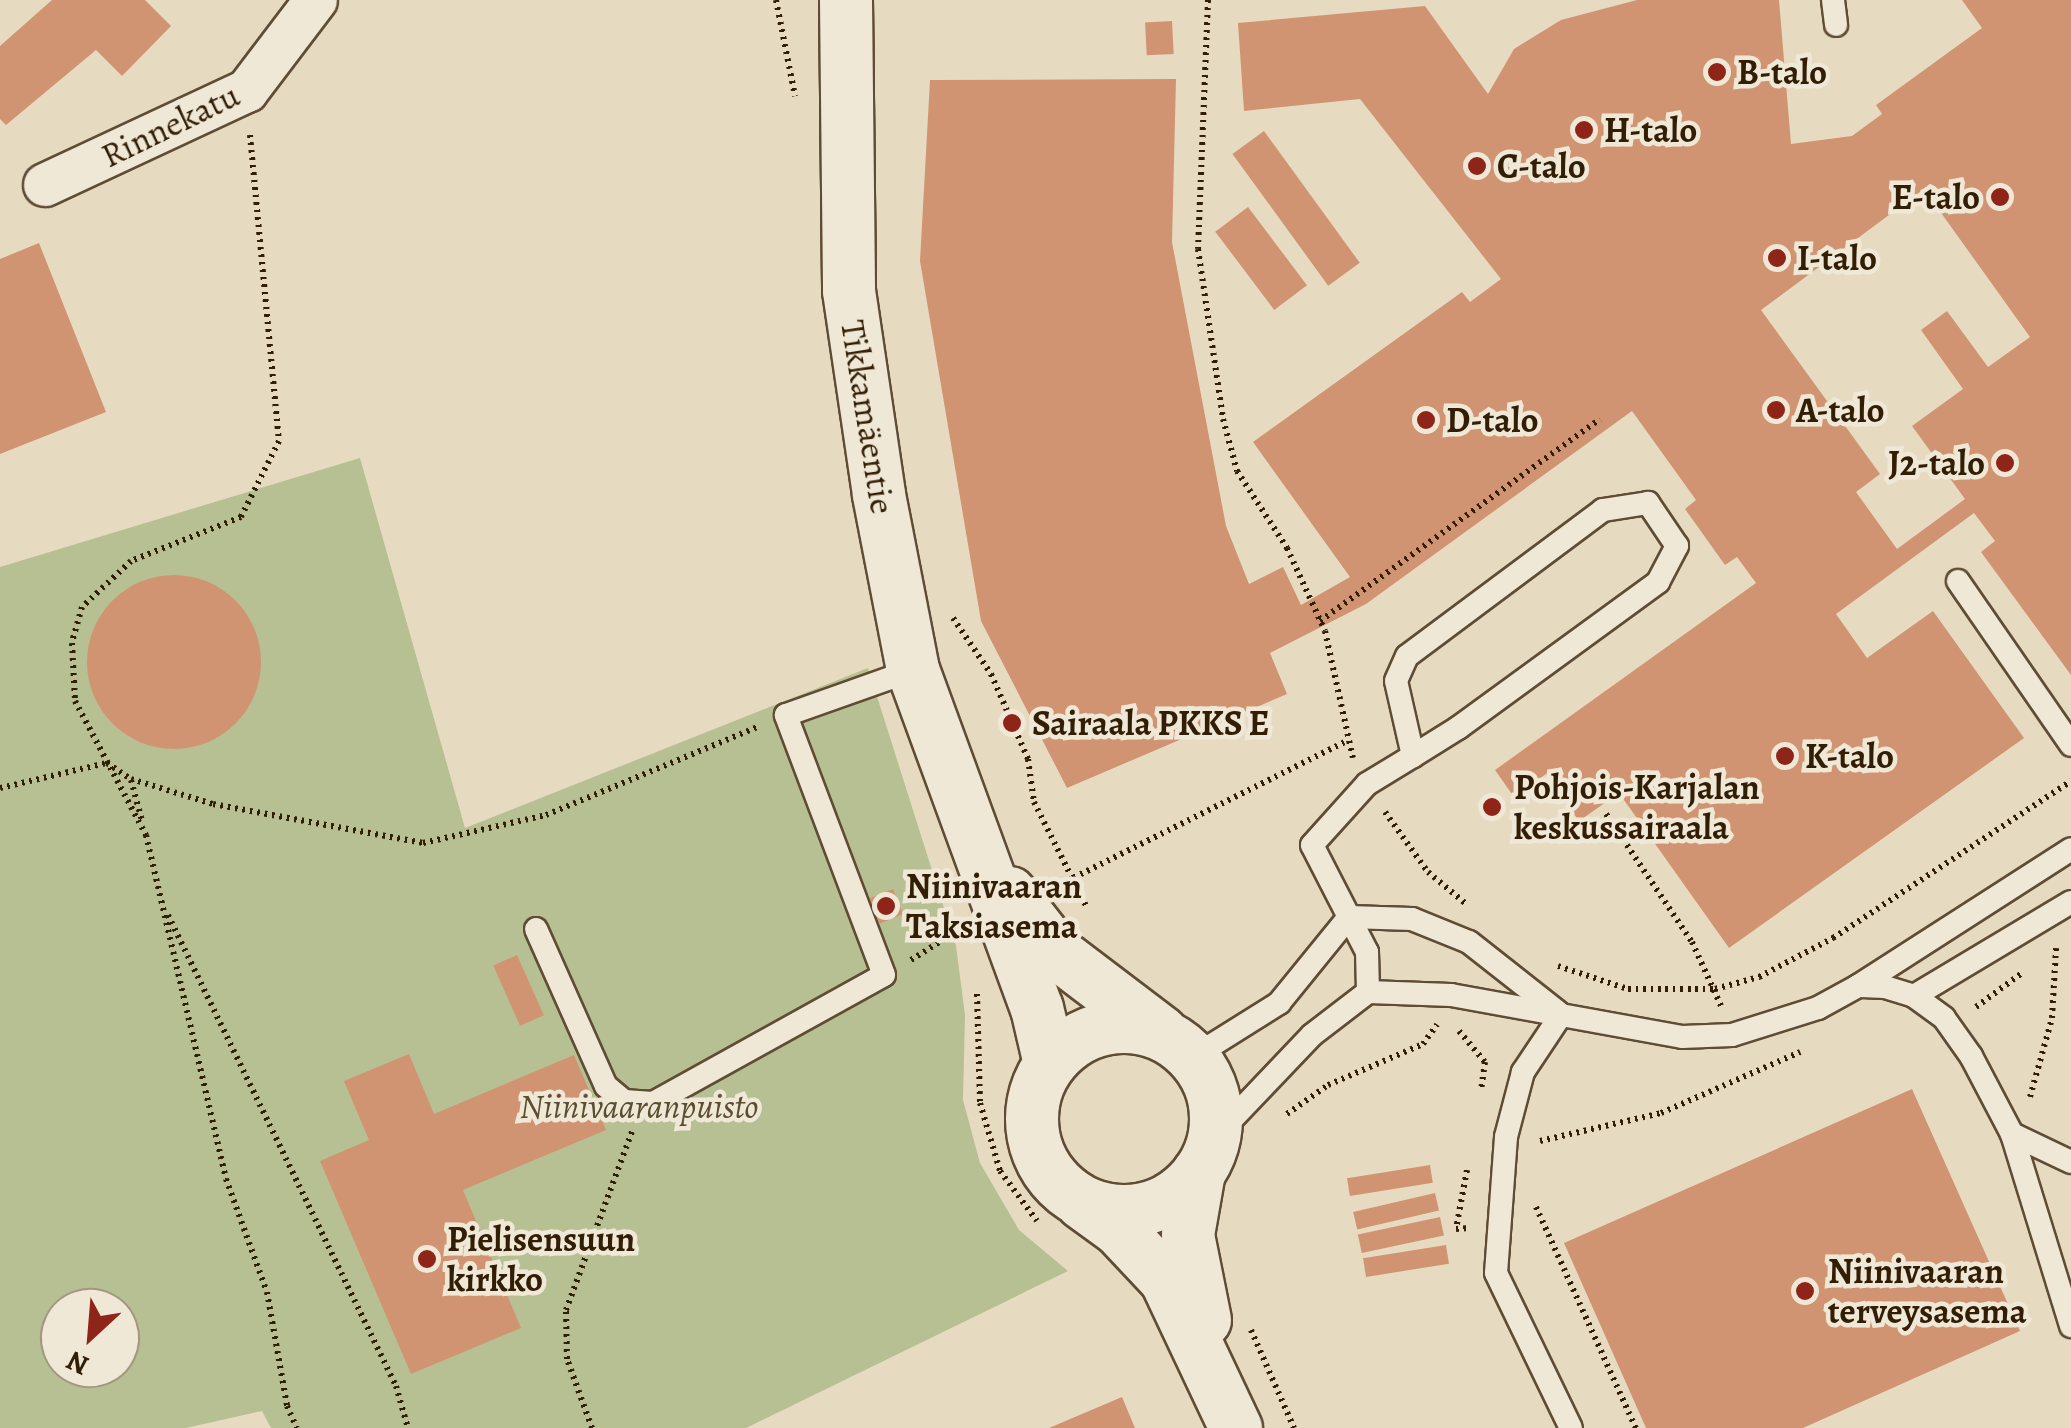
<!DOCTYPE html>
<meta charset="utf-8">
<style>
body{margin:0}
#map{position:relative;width:2071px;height:1428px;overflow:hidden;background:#e6dbc1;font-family:Alegreya,serif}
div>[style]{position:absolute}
.green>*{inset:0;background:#b6c092}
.building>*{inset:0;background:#d19472;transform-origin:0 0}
.round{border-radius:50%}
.path>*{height:6px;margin-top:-3px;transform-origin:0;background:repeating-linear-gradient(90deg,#321d05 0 2.5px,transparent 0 7.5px)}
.roads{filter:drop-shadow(2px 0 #5f4c34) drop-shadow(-2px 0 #5f4c34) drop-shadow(0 2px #5f4c34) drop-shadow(0 -2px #5f4c34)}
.service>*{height:22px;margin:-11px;padding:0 11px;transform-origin:11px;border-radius:11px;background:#efe8d7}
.minor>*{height:42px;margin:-21px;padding:0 21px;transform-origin:21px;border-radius:21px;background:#efe8d7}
.tertiary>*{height:52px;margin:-26px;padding:0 26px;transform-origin:26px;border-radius:26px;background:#efe8d7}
.tertiary>.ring{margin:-26px;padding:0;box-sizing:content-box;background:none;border:52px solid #efe8d7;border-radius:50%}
.dots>*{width:28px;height:28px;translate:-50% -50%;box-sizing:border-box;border:5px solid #efe8d7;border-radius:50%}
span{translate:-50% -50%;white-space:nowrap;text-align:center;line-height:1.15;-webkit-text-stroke:9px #efe8d7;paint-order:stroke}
.poi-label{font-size:35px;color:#321d05;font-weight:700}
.left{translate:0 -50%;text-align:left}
.right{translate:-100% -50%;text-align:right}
.street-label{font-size:35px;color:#321d05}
.park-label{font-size:35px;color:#5a4e2f;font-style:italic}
.north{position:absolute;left:40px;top:1288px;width:100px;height:100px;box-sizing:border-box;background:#efe8d7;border:2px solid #a39783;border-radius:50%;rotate:206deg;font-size:28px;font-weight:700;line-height:40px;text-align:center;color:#321d05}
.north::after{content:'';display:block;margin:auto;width:35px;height:45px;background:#8f2418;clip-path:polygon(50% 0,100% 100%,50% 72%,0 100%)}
</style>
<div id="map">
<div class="green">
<div style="clip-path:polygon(evenodd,360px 458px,465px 828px,868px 668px,956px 946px,965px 1015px,963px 1100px,980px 1163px,1019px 1230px,1068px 1271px,746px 1428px,271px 1428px,262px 1411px,186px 1428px,0 1428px,0 567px,360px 458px,60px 1308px,120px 1308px,120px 1368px,60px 1368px,60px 1308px)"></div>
</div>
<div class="building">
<div style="clip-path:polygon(52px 0,145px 0,171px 26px,122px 76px,96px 50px,6px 125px,0 119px,0 46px)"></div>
<div style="clip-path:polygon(evenodd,1637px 0,1779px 0,1791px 144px,1852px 136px,1882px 114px,1876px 105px,1982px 28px,1962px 0,2071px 0,2071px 675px,1981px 552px,1995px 541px,1974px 513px,1836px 614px,1867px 658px,1933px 611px,2024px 738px,1729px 948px,1619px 793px,1579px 821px,1546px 774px,1514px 797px,1495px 770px,1756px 583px,1737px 557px,1725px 565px,1685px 509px,1696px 500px,1632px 411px,1366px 604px,1270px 653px,1287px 694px,1067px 788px,981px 621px,920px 261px,930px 80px,1176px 79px,1172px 242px,1226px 526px,1249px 584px,1283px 567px,1301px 605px,1350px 577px,1253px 442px,1462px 292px,1470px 302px,1501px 279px,1360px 99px,1244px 111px,1238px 23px,1425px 6px,1488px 94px,1514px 49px,1561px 20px,1637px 0,1924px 189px,2030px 337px,1988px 367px,1947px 311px,1921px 330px,1963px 389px,1912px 426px,1965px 499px,1897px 549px,1856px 492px,1880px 474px,1761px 310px,1924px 189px)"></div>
<div style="left:1172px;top:21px;width:33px;height:27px;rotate:87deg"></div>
<div style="left:1264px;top:131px;width:163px;height:39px;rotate:54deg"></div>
<div style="left:1248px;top:207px;width:98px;height:41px;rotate:53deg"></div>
<div style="clip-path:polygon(39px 243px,106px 412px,0 454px,0 259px)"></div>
<div class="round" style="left:87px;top:575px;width:174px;height:174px"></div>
<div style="left:893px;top:889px;width:27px;height:25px;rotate:68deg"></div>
<div style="left:517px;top:955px;width:66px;height:26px;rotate:66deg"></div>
<div style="clip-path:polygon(409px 1054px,434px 1114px,574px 1055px,606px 1130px,463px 1190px,521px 1328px,411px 1374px,320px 1161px,369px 1140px,344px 1081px)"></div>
<div style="clip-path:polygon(1912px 1089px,2020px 1331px,1803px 1428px,1646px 1428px,1564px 1243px)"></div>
<div style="left:1430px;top:1165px;width:18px;height:84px;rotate:81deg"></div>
<div style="left:1435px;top:1193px;width:18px;height:84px;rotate:77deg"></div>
<div style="left:1440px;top:1217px;width:19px;height:84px;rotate:78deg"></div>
<div style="left:1446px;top:1245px;width:19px;height:84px;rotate:81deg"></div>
<div style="clip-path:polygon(1122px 1397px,1135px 1428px,1049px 1428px)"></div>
</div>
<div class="path">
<div style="left:776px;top:0;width:98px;rotate:78.8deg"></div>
<div style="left:1208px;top:0;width:249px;rotate:92.3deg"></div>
<div style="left:1198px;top:249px;width:172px;rotate:81.6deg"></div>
<div style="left:1223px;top:419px;width:54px;rotate:74.9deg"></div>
<div style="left:1237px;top:471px;width:92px;rotate:57deg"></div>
<div style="left:1287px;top:548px;width:91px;rotate:65.4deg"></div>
<div style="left:1325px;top:631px;width:130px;rotate:77.6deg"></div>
<div style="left:250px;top:135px;width:307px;rotate:84.6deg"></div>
<div style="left:279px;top:441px;width:85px;rotate:116.6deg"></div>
<div style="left:241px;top:517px;width:118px;rotate:158.2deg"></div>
<div style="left:131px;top:561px;width:67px;rotate:136.8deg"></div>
<div style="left:82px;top:607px;width:37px;rotate:106deg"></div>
<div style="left:72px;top:643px;width:58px;rotate:87deg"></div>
<div style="left:75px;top:701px;width:152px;rotate:62.1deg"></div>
<div style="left:146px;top:835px;width:353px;rotate:76.9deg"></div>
<div style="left:226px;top:1179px;width:120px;rotate:70.1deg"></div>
<div style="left:267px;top:1292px;width:116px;rotate:80deg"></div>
<div style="left:287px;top:1406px;width:24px;rotate:66deg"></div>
<div style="left:953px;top:618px;width:68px;rotate:55.8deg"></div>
<div style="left:991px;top:674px;width:93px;rotate:66.5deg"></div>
<div style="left:1028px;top:759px;width:43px;rotate:82.1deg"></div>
<div style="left:1034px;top:802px;width:119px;rotate:63.4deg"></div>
<div style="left:1320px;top:621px;width:345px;rotate:-35.8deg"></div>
<div style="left:131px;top:780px;width:42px;rotate:75deg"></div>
<div style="left:0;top:788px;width:110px;rotate:-13.2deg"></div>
<div style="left:107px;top:763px;width:29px;rotate:34deg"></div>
<div style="left:131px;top:779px;width:86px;rotate:17deg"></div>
<div style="left:213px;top:804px;width:214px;rotate:10.5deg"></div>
<div style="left:423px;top:843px;width:126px;rotate:-12.8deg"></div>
<div style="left:546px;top:815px;width:229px;rotate:-22.6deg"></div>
<div style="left:1385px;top:812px;width:74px;rotate:54.4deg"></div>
<div style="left:1428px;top:872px;width:48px;rotate:40deg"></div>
<div style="left:1606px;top:814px;width:154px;rotate:56.1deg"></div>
<div style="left:1692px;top:942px;width:70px;rotate:65.6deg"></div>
<div style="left:1067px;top:881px;width:310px;rotate:-26.6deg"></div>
<div style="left:168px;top:915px;width:523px;rotate:64.17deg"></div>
<div style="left:396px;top:1386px;width:44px;rotate:74.1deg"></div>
<div style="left:911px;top:960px;width:58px;rotate:-32.3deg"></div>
<div style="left:1558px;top:966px;width:74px;rotate:18.2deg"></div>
<div style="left:1628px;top:989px;width:87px"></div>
<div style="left:1715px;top:989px;width:46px;rotate:-15.3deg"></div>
<div style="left:1759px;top:977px;width:84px;rotate:-27.8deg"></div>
<div style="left:1833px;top:938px;width:285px;rotate:-33.4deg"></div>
<div style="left:977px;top:994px;width:109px;rotate:88.4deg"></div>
<div style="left:980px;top:1103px;width:71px;rotate:73.6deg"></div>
<div style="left:1000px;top:1171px;width:62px;rotate:53.5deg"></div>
<div style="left:1976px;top:1007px;width:57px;rotate:-36.5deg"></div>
<div style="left:1459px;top:1031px;width:40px;rotate:50deg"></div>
<div style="left:1485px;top:1062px;width:27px;rotate:98deg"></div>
<div style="left:2030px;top:1097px;width:82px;rotate:-74.4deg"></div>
<div style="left:2052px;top:1018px;width:70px;rotate:-86.7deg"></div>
<div style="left:1287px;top:1114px;width:50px;rotate:-35.3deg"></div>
<div style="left:1328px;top:1085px;width:103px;rotate:-23.3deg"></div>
<div style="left:1423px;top:1044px;width:24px;rotate:-54deg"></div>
<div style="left:1540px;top:1141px;width:124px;rotate:-13deg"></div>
<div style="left:1661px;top:1113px;width:152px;rotate:-23.7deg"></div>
<div style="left:1467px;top:1170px;width:60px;rotate:100.6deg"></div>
<div style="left:1456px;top:1229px;width:13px;rotate:-4deg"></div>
<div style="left:1536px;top:1207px;width:243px;rotate:65.7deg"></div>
<div style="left:1251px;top:1330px;width:107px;rotate:66.3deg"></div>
<div style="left:592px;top:1428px;width:73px;rotate:-109.9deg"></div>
<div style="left:567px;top:1359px;width:49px;rotate:-91.2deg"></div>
<div style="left:566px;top:1310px;width:190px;rotate:-69.7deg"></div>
</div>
<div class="roads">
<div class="service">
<div style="left:1833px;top:0;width:25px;rotate:83deg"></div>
<div style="left:1958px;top:581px;width:199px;rotate:55.4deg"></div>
<div style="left:536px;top:929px;width:172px;rotate:66deg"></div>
<div style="left:606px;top:1086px;width:23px;rotate:40deg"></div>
<div style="left:624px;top:1101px;width:29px;rotate:4deg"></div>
<div style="left:653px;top:1103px;width:264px;rotate:-29deg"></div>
<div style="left:884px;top:975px;width:278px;rotate:-110.7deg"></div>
<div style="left:786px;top:715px;width:135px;rotate:-19.5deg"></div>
<div style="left:1858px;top:986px;width:253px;rotate:-32.7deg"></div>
<div style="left:1368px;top:992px;width:40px;rotate:-91.4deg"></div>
<div style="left:1367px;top:952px;width:120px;rotate:-117.2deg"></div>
<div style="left:1312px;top:845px;width:82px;rotate:-48deg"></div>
<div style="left:1367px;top:784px;width:54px;rotate:-31.3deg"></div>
<div style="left:1413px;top:756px;width:53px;rotate:-31.9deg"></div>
<div style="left:1458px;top:728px;width:248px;rotate:-36.1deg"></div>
<div style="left:1658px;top:582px;width:41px;rotate:-62.2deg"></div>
<div style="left:1677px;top:546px;width:52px;rotate:-124deg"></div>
<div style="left:1648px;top:503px;width:46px;rotate:171.2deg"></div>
<div style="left:1603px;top:510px;width:244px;rotate:143.3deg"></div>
<div style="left:1407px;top:656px;width:27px;rotate:114deg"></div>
<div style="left:1396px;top:681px;width:77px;rotate:77.2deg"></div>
<div style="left:1914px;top:996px;width:183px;rotate:-30.9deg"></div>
<div style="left:1561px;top:1015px;width:69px;rotate:123.7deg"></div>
<div style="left:1523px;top:1072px;width:67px;rotate:104.7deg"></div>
<div style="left:1506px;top:1137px;width:136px;rotate:94.2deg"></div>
<div style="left:1496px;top:1273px;width:172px;rotate:64.2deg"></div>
<div style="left:1193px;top:1057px;width:102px;rotate:-32.1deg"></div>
<div style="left:1279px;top:1003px;width:111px;rotate:-50.9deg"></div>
<div style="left:1349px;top:917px;width:63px;rotate:1.8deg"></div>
<div style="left:1412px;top:919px;width:61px;rotate:22deg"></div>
<div style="left:1469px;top:942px;width:113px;rotate:38.2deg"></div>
<div style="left:2012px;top:1134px;width:65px;rotate:25.4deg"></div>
<div style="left:1214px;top:1138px;width:142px;rotate:-46.4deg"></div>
<div style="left:1312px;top:1035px;width:71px;rotate:-37.5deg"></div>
<div style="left:1368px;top:992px;width:83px;rotate:2.1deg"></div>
<div style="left:1451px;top:995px;width:235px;rotate:10.3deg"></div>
<div style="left:1682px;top:1037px;width:50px;rotate:-2.3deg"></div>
<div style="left:1732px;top:1035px;width:90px;rotate:-17.4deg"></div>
<div style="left:1818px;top:1008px;width:46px;rotate:-28.8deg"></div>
<div style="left:1858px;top:986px;width:27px;rotate:2deg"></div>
<div style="left:1885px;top:987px;width:30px;rotate:17deg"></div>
<div style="left:1914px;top:996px;width:37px;rotate:36deg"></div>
<div style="left:1944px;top:1018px;width:47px;rotate:54.6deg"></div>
<div style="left:1971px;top:1056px;width:88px;rotate:62.3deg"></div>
<div style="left:2012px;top:1134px;width:201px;rotate:72.9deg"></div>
</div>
<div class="minor">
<div style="left:45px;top:185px;width:223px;rotate:-25deg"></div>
<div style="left:247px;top:91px;width:114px;rotate:-52.8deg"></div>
</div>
<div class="tertiary">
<div style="left:846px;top:0;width:291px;rotate:89.4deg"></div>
<div style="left:849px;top:291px;width:206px;rotate:81.6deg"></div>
<div style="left:879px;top:495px;width:178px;rotate:79deg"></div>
<div style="left:913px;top:670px;width:360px;rotate:69.9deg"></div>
<div style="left:1037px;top:1008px;width:57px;rotate:76.9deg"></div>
<div style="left:1010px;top:893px;width:76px;rotate:51.9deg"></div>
<div style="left:1057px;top:953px;width:131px;rotate:37.2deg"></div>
<div class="ring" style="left:1032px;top:1027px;width:132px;height:132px"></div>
<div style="left:1199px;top:1172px;width:64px;rotate:99.9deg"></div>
<div style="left:1188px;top:1235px;width:87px;rotate:78.7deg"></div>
<div style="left:1082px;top:1203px;width:46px;rotate:36.1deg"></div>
<div style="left:1119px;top:1230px;width:69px;rotate:46.8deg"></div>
<div style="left:1166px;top:1280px;width:164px;rotate:64.7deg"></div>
</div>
</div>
<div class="dots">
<div style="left:1717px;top:72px;background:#8f2418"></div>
<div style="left:1584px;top:130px;background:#8f2418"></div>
<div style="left:1477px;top:166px;background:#8f2418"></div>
<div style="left:2000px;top:197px;background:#8f2418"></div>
<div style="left:1777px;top:258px;background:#8f2418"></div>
<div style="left:1776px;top:410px;background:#8f2418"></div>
<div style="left:1426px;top:420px;background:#8f2418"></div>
<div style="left:2005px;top:463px;background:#8f2418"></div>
<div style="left:1012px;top:723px;background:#8f2418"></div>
<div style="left:1785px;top:756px;background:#8f2418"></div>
<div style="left:1492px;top:807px;background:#8f2418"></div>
<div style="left:886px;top:906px;background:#8f2418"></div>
<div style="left:427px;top:1259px;background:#8f2418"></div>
<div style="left:1805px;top:1291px;background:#8f2418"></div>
</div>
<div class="poi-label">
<span class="left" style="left:1737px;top:72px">B-talo</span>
<span class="left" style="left:1604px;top:130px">H-talo</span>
<span class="left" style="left:1497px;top:166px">C-talo</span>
<span class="right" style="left:1980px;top:197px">E-talo</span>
<span class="left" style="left:1797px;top:258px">I-talo</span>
<span class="left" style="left:1796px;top:410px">A-talo</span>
<span class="left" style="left:1446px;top:420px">D-talo</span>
<span class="right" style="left:1985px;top:463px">J2-talo</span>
<span class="left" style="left:1032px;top:723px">Sairaala PKKS E</span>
<span class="left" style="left:1805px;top:756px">K-talo</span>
<span class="left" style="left:1514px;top:807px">Pohjois-Karjalan<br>keskussairaala</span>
<span class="left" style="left:906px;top:906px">Niinivaaran<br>Taksiasema</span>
<span class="left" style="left:447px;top:1259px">Pielisensuun<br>kirkko</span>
<span class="left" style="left:1828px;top:1291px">Niinivaaran<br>terveysasema</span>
</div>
<div class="street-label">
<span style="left:170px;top:125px;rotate:-26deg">Rinnekatu</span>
<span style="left:868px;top:417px;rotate:81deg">Tikkamäentie</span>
</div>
<div class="park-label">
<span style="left:639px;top:1106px">Niinivaaranpuisto</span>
</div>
<div class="north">N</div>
</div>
